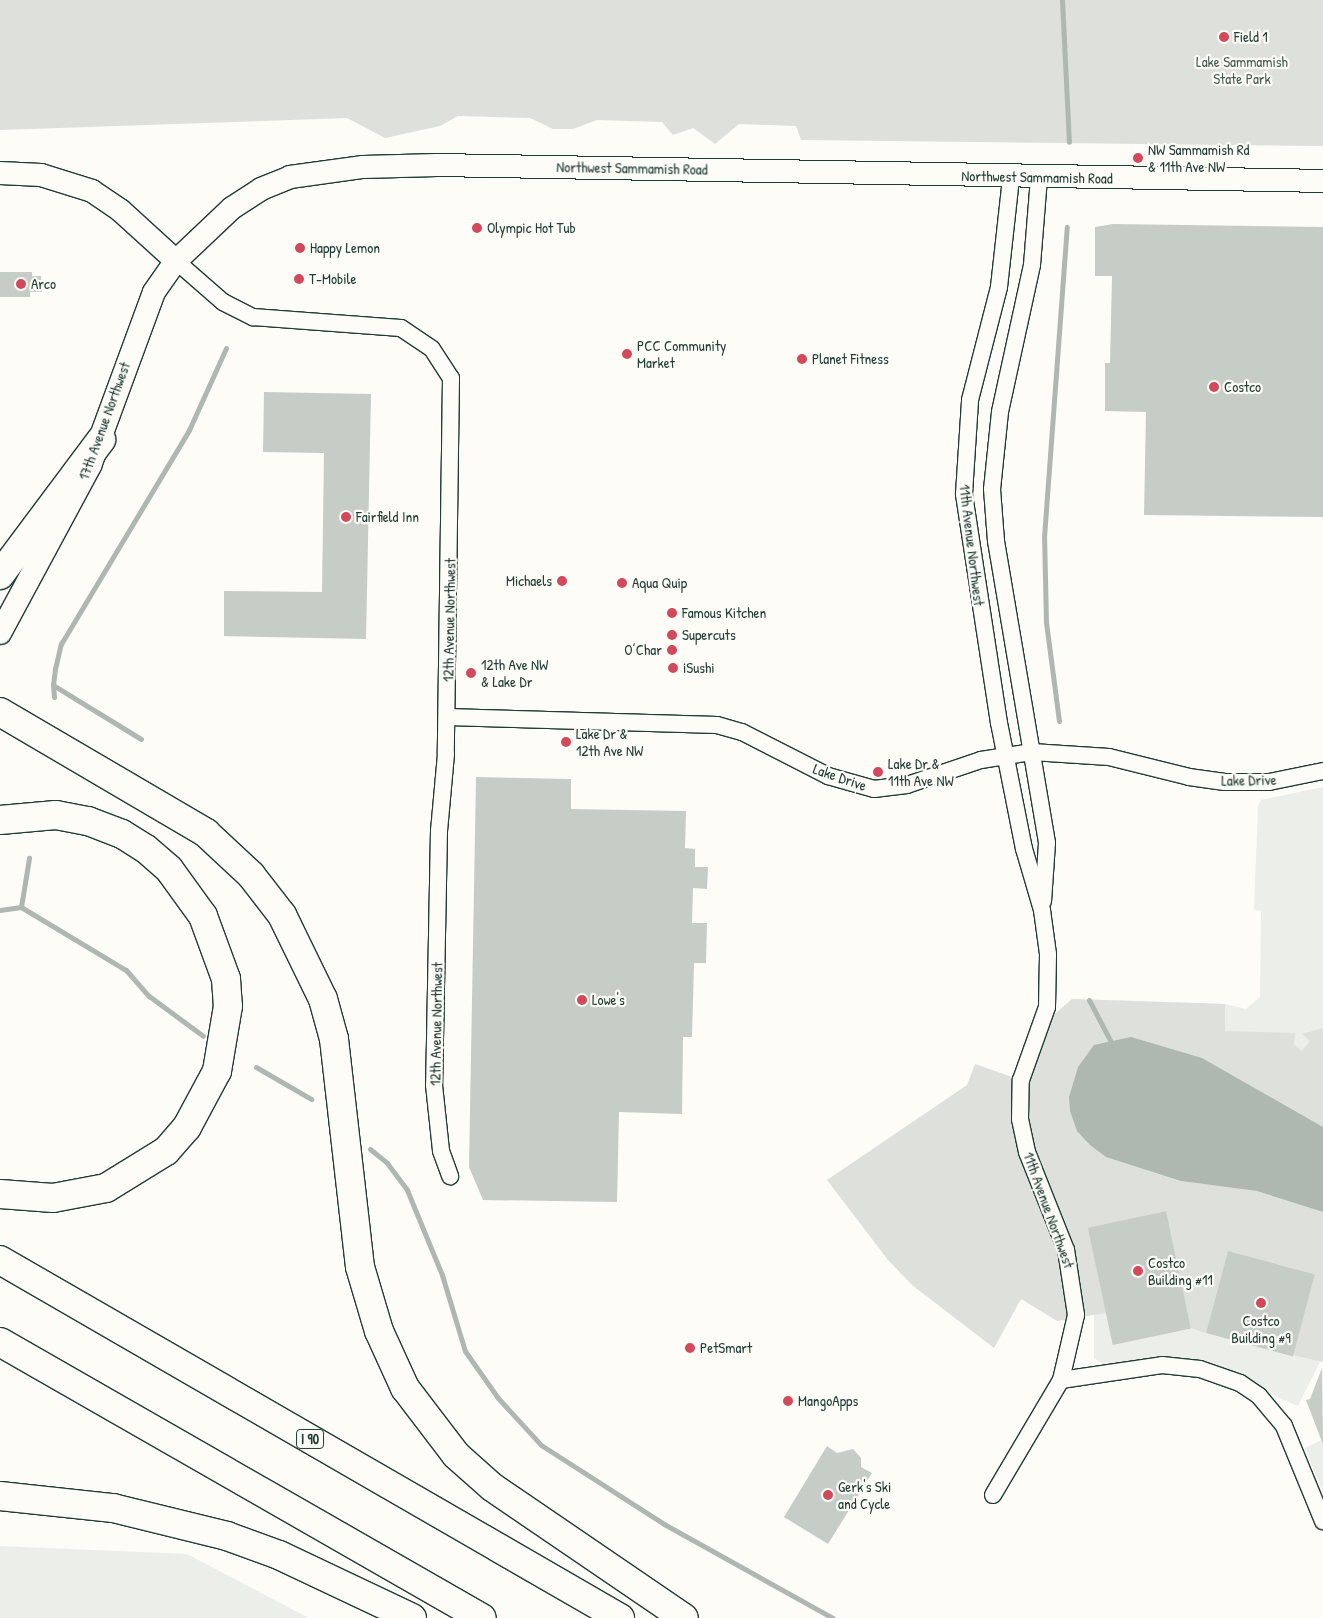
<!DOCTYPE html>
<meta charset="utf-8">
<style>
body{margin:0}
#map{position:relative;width:1323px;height:1618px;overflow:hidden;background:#fdfcf7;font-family:"Patrick Hand",sans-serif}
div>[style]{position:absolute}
.built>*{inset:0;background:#eceee9}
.green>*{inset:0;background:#dde0db}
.water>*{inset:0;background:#aeb8b1}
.stream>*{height:5px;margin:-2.5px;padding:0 2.5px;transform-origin:2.5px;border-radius:2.5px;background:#aeb8b1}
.building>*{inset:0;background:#c6cdc7;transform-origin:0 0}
.roads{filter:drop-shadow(1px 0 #1f3d34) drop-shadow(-1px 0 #1f3d34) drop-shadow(0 1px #1f3d34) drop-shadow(0 -1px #1f3d34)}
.street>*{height:16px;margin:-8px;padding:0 8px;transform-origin:8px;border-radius:8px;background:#fdfcf7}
.secondary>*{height:22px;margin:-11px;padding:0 11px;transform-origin:11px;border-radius:11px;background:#fdfcf7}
.highway>*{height:28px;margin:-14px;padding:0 14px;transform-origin:14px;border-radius:14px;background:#fdfcf7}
.dots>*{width:14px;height:14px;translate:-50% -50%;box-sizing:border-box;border:2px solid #fdfcf7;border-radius:50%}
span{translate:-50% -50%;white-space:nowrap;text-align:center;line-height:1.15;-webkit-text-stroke:4.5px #fdfcf7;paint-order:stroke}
.shield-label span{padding:1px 4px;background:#fdfcf7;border:1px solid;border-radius:4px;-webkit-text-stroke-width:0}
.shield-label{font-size:14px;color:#1f3d34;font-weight:700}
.poi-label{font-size:15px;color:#1f3d34}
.left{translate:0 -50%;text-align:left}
.right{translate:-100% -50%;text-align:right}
.park-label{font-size:15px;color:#455e55}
.street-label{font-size:15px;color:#1f3d34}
</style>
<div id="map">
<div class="built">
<div style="clip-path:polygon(1323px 787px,1323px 1356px,1298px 1406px,1270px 1394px,1244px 1375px,1207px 1363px,1171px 1357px,1106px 1366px,1094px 1358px,1094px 1285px,1044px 1080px,1072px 999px,1225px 1004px,1246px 1009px,1260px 997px,1261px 911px,1254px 910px,1258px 806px,1261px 800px)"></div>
<div style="clip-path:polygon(1323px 1439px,1323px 1493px,1305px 1448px)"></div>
<div style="clip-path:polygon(0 1546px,187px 1554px,309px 1618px,0 1618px)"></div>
</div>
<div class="green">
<div style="clip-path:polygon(0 0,1323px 0,1323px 146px,801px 140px,796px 126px,739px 124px,715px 144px,693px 128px,673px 135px,662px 122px,597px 120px,573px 129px,553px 129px,530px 118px,458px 116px,440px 126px,385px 138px,347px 118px,0 130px)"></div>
<div style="clip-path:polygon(1072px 999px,1225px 1004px,1225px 1031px,1295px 1033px,1294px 1045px,1302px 1051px,1310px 1041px,1302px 1034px,1323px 1028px,1323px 1127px,1278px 1104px,1181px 1181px,1257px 1191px,1323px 1212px,1323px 1362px,1293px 1355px,1315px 1274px,1228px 1251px,1206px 1333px,1191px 1328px,1165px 1211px,1088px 1228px,1106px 1313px,1057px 1321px,1021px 1299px,994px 1348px,912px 1285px,888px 1260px,827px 1180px,967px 1085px,975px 1064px,1021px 1080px,1041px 1026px)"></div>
</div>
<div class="water">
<div style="clip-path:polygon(1131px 1037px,1202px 1058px,1323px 1127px,1323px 1212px,1257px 1191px,1181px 1181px,1106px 1157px,1090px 1145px,1077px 1131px,1070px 1111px,1069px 1097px,1078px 1067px,1094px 1045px)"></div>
</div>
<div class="stream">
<div style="left:1062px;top:0;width:142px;rotate:87.2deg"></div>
<div style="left:53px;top:685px;width:12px;rotate:85deg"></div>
<div style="left:1059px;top:721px;width:100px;rotate:-97.5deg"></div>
<div style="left:1046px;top:622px;width:85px;rotate:-91.3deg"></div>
<div style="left:1044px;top:537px;width:311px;rotate:-85.8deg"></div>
<div style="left:141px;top:739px;width:103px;rotate:-148.5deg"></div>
<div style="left:53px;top:685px;width:16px;rotate:-83deg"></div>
<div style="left:55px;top:669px;width:26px;rotate:-77deg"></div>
<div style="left:61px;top:644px;width:249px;rotate:-59.1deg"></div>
<div style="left:189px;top:430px;width:90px;rotate:-65.7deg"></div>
<div style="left:21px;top:907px;width:50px;rotate:-80.7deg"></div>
<div style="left:0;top:910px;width:21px;rotate:-8deg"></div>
<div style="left:21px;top:907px;width:122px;rotate:31deg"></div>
<div style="left:126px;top:970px;width:35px;rotate:49deg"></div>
<div style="left:149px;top:996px;width:67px;rotate:36.5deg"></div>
<div style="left:1089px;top:1000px;width:45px;rotate:62.3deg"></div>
<div style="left:256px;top:1067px;width:64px;rotate:30.2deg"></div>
<div style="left:370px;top:1149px;width:22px;rotate:39deg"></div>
<div style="left:387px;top:1163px;width:34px;rotate:53deg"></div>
<div style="left:407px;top:1190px;width:92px;rotate:67.6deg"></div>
<div style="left:442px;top:1275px;width:79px;rotate:73.2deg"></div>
<div style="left:465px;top:1351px;width:57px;rotate:54.9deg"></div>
<div style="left:498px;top:1398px;width:64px;rotate:47.5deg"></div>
<div style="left:541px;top:1445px;width:146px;rotate:32.7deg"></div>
<div style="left:664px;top:1524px;width:193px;rotate:29.1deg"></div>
</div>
<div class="building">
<div style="clip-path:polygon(1113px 224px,1323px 227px,1323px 517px,1144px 515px,1146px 412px,1105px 411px,1105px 363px,1110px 363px,1112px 276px,1095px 276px,1095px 227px)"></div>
<div style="clip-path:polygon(0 272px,32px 272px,32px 276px,41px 276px,42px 292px,30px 292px,30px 297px,0 297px)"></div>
<div style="clip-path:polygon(264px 392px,371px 394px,366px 639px,224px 636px,224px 591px,322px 592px,324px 453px,263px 452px)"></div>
<div style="clip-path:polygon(476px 777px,571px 779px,571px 809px,686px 811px,685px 848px,695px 849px,695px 867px,708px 867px,707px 889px,693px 888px,692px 923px,707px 923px,706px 963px,694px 963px,692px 1037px,683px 1037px,682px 1114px,619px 1112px,617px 1202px,483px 1200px,469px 1167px)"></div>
<div style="left:1166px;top:1211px;width:120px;height:80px;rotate:78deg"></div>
<div style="left:1228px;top:1251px;width:90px;height:85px;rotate:15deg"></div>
<div style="clip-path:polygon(1322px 1368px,1323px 1442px,1322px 1442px,1306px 1400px,1310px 1399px)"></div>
<div style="clip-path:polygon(827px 1446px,837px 1453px,853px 1449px,861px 1458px,861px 1467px,872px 1473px,828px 1544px,784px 1517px)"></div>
</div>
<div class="roads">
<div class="street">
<div style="left:1039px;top:178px;width:87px;rotate:94.6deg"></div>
<div style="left:1032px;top:265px;width:150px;rotate:102.3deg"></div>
<div style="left:1000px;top:412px;width:77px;rotate:95.9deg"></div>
<div style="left:992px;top:489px;width:52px;rotate:85.6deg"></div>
<div style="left:996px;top:541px;width:306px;rotate:80.4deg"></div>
<div style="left:1047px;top:843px;width:58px;rotate:93.9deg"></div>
<div style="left:176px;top:261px;width:62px;rotate:41.1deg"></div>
<div style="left:223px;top:302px;width:34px;rotate:27deg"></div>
<div style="left:253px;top:317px;width:148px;rotate:4.3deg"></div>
<div style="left:401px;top:328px;width:37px;rotate:34deg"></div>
<div style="left:432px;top:349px;width:35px;rotate:57deg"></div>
<div style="left:451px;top:378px;width:376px;rotate:90.8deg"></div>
<div style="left:446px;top:754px;width:77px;rotate:95.2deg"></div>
<div style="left:439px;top:831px;width:254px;rotate:91.1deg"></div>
<div style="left:434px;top:1085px;width:66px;rotate:83.9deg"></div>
<div style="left:441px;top:1151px;width:27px;rotate:70deg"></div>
<div style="left:447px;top:717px;width:270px;rotate:1.7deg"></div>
<div style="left:717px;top:725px;width:26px;rotate:16deg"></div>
<div style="left:742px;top:732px;width:97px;rotate:27.1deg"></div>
<div style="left:828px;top:776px;width:48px;rotate:15.8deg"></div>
<div style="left:874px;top:789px;width:33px;rotate:-7deg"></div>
<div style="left:907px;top:785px;width:78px;rotate:-18.7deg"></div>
<div style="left:981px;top:760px;width:52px;rotate:-8.9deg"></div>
<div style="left:1032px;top:752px;width:77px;rotate:3.7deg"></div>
<div style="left:1109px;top:757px;width:82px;rotate:14deg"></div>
<div style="left:1189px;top:777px;width:36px;rotate:8deg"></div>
<div style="left:1225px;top:782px;width:44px"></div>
<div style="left:1269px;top:782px;width:55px;rotate:-11.5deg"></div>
<div style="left:1061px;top:1380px;width:102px;rotate:-8.4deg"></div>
<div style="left:1162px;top:1365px;width:38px;rotate:6deg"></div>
<div style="left:1200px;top:1369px;width:42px;rotate:19.3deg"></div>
<div style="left:1240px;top:1383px;width:23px;rotate:34deg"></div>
<div style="left:1259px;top:1396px;width:39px;rotate:50deg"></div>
<div style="left:1284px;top:1426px;width:103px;rotate:67.7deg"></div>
<div style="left:993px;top:1495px;width:134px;rotate:-59.4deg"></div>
<div style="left:1061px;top:1380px;width:67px;rotate:-77deg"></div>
<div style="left:1076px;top:1315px;width:66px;rotate:-98.7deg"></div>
<div style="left:1066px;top:1250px;width:105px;rotate:-111.7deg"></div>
<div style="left:1027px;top:1152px;width:34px;rotate:-102deg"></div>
<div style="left:1020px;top:1119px;width:39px;rotate:-89deg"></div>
<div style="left:1021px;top:1080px;width:77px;rotate:-70.4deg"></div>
<div style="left:1047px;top:1007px;width:53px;rotate:-88.9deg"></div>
<div style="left:1048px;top:954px;width:44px;rotate:-97.8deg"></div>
<div style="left:1042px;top:910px;width:64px;rotate:-106.4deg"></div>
<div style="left:1024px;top:849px;width:128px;rotate:-101.2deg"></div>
<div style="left:999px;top:723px;width:232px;rotate:-98.7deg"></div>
<div style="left:964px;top:494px;width:94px;rotate:-86.3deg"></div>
<div style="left:970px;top:400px;width:117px;rotate:-75.6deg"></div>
<div style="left:999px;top:287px;width:110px;rotate:-83.7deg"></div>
</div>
<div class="secondary">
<div style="left:0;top:173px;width:41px;rotate:2.8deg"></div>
<div style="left:41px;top:175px;width:53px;rotate:17.4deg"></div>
<div style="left:92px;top:191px;width:34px;rotate:34deg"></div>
<div style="left:120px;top:210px;width:76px;rotate:42.3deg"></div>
<div style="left:0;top:633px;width:190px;rotate:-61.7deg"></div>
<div style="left:90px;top:466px;width:185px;rotate:-69.8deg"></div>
<div style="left:154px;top:292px;width:38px;rotate:-55deg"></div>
<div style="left:176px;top:261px;width:77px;rotate:-43.4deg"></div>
<div style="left:232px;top:208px;width:35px;rotate:-33deg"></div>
<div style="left:261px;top:189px;width:31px;rotate:-22deg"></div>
<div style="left:290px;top:177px;width:74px;rotate:-7.8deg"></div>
<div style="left:363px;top:167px;width:74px;rotate:-1.5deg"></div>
<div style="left:437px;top:165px;width:886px;rotate:1.03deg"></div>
</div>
<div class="highway">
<div style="left:0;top:575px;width:169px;rotate:-53.2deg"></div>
<div style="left:0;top:712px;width:239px;rotate:30.4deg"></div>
<div style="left:206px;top:833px;width:62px;rotate:43deg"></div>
<div style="left:251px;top:875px;width:51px;rotate:52.2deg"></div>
<div style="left:282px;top:915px;width:93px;rotate:64deg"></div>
<div style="left:323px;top:999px;width:41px;rotate:74.6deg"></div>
<div style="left:334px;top:1039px;width:229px;rotate:83.5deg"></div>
<div style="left:360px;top:1267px;width:67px;rotate:73.5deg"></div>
<div style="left:379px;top:1331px;width:63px;rotate:65.5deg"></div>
<div style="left:405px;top:1388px;width:84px;rotate:52.7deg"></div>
<div style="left:456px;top:1455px;width:48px;rotate:41.6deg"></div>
<div style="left:492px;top:1487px;width:232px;rotate:34.3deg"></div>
<div style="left:0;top:820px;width:56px;rotate:-5.1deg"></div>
<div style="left:56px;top:815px;width:33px;rotate:11deg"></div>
<div style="left:88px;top:821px;width:36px;rotate:21deg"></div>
<div style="left:122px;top:834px;width:28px;rotate:32deg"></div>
<div style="left:146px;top:849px;width:30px;rotate:41deg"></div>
<div style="left:169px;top:869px;width:58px;rotate:54.1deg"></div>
<div style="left:203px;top:916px;width:67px;rotate:69.9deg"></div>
<div style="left:226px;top:979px;width:27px;rotate:86deg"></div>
<div style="left:228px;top:1006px;width:66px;rotate:99.6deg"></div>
<div style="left:217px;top:1071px;width:64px;rotate:118.2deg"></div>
<div style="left:187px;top:1127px;width:32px;rotate:131deg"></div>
<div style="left:166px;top:1151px;width:70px;rotate:148.3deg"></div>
<div style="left:106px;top:1188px;width:54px;rotate:169.3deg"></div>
<div style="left:53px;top:1198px;width:53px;rotate:-175.7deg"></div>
<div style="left:0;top:1260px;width:716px;rotate:30deg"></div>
<div style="left:0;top:1342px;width:555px;rotate:29.8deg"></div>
<div style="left:0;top:1496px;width:114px;rotate:6.1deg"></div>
<div style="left:113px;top:1508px;width:117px;rotate:13.8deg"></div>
<div style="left:227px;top:1536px;width:55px;rotate:20.1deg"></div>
<div style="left:279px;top:1555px;width:147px;rotate:25.3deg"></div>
</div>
</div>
<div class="dots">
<div style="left:1224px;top:37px;background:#d1495b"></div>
<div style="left:1138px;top:158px;background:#d1495b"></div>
<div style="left:477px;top:228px;background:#d1495b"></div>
<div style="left:300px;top:248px;background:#d1495b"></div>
<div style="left:299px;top:279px;background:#d1495b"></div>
<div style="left:21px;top:284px;background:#d1495b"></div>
<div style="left:627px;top:354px;background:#d1495b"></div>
<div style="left:802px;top:359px;background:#d1495b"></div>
<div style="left:1214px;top:387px;background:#d1495b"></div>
<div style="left:346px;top:517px;background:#d1495b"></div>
<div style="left:562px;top:581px;background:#d1495b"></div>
<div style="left:622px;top:583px;background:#d1495b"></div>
<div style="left:672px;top:613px;background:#d1495b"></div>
<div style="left:672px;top:635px;background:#d1495b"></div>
<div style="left:672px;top:650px;background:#d1495b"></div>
<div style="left:673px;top:668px;background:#d1495b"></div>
<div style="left:471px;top:673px;background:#d1495b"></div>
<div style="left:566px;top:742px;background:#d1495b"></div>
<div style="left:878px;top:772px;background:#d1495b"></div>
<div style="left:582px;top:1000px;background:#d1495b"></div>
<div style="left:1138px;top:1271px;background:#d1495b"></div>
<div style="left:1261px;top:1303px;background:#d1495b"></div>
<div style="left:690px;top:1348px;background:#d1495b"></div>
<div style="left:788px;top:1401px;background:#d1495b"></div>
<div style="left:828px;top:1495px;background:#d1495b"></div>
</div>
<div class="shield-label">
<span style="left:310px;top:1439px">I 90</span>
</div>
<div class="poi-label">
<span class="left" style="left:1234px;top:37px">Field 1</span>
<span class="left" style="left:1148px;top:158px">NW Sammamish Rd<br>&amp; 11th Ave NW</span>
<span class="left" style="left:487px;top:228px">Olympic Hot Tub</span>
<span class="left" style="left:310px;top:248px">Happy Lemon</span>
<span class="left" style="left:309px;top:279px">T-Mobile</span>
<span class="left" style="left:31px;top:284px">Arco</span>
<span class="left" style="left:637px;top:354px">PCC Community<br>Market</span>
<span class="left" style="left:812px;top:359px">Planet Fitness</span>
<span class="left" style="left:1224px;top:387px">Costco</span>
<span class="left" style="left:356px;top:517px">Fairfield Inn</span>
<span class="right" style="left:552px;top:581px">Michaels</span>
<span class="left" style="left:632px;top:583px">Aqua Quip</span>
<span class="left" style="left:682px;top:613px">Famous Kitchen</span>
<span class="left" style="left:682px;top:635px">Supercuts</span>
<span class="right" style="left:662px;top:650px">O’Char</span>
<span class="left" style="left:481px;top:673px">12th Ave NW<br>&amp; Lake Dr</span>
<span class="left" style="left:683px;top:668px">iSushi</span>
<span class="left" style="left:576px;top:742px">Lake Dr &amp;<br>12th Ave NW</span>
<span class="left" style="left:888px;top:772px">Lake Dr &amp;<br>11th Ave NW</span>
<span class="left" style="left:592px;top:1000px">Lowe's</span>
<span class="left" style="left:1148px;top:1271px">Costco<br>Building #11</span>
<span style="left:1261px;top:1329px">Costco<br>Building #9</span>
<span class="left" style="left:700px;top:1348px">PetSmart</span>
<span class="left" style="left:798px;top:1401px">MangoApps</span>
<span class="left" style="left:838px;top:1495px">Gerk's Ski<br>and Cycle</span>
</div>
<div class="park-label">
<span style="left:1242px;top:70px">Lake Sammamish<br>State Park</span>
</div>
<div class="street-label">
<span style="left:632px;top:168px;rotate:1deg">Northwest Sammamish Road</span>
<span style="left:1037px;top:177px;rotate:1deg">Northwest Sammamish Road</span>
<span style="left:104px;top:421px;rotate:-70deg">17th Avenue Northwest</span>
<span style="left:972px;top:545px;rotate:83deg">11th Avenue Northwest</span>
<span style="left:449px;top:620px;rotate:-89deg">12th Avenue Northwest</span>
<span style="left:840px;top:777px;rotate:19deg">Lake Drive</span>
<span style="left:1249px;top:780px;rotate:-1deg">Lake Drive</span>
<span style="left:436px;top:1024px;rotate:-89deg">12th Avenue Northwest</span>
<span style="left:1049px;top:1210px;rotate:70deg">11th Avenue Northwest</span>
</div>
</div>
